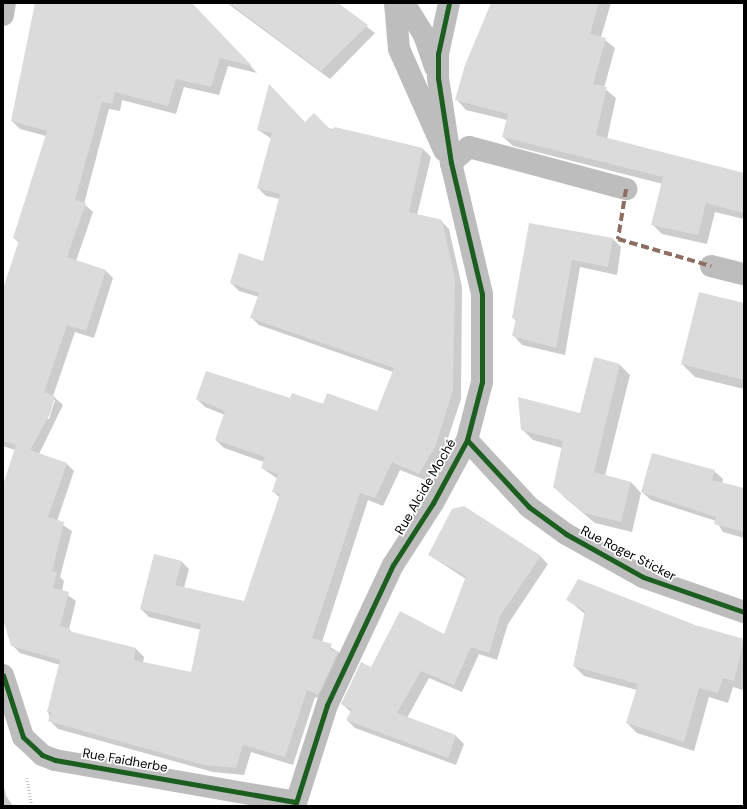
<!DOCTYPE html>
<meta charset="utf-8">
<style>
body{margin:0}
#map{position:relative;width:747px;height:809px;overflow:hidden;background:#fff;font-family:"DM Sans",sans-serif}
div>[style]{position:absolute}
.shadow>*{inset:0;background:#0003}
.building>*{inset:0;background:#dbdbdb}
.path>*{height:2.5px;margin-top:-1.25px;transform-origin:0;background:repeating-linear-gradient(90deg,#c2c2c2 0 1px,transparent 0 3px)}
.minor>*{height:22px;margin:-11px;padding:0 11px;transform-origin:11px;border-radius:11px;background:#bdbdbd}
.quiet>*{height:4px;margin-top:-2px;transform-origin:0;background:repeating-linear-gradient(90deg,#8d6e63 0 8px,transparent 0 12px)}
.cycleway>*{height:5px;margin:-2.5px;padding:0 2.5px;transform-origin:2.5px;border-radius:2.5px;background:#1b5e20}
span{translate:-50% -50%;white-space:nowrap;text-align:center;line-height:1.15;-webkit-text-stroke:3.5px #fff;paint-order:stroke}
.street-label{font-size:13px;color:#000}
.frame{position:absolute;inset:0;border:4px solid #000;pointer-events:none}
</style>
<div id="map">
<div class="shadow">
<div style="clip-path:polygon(evenodd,37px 3px,191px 3px,257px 73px,228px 66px,219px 95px,184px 87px,176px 114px,122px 100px,120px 111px,109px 109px,84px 204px,93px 212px,76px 261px,105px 270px,113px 278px,94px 338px,75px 332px,53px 396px,63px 405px,39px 454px,66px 463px,74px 471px,57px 521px,72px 531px,60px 577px,64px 581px,62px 591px,76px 601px,69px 629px,74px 634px,136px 649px,144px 657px,143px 663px,192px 673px,201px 630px,149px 617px,141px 609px,181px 561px,189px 569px,184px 588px,245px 602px,280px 498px,273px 491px,278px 479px,262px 468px,264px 462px,224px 448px,216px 440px,225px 415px,205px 407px,197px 399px,291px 399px,377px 412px,393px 372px,259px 325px,251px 317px,259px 297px,239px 291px,231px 283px,264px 262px,280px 199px,266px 196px,258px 188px,272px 139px,258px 130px,305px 123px,423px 149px,431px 157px,417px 215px,441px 221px,449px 229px,462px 287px,461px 399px,442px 456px,428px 481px,400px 470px,383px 506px,368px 500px,322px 642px,340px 653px,326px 702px,315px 697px,293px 765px,251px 752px,244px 775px,213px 772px,58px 729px,50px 721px,48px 711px,60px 665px,20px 653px,12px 645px,3px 616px,3px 489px,15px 450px,3px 446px,3px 292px,19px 243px,14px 238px,46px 136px,20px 129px,12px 121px,37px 3px,53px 400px,55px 400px,49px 419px,47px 419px,53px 400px)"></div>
<div style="clip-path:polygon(227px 3px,336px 3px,375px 33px,330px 79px)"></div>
<div style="clip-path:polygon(493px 3px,611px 3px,601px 37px,615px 48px,604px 88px,616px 98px,607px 139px,744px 174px,744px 219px,715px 212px,707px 244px,662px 234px,653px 225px,663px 184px,513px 146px,503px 137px,507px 120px,466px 110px,457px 100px)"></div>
<div style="clip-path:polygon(530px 225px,613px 239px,621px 247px,617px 275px,580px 267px,565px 355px,522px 345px,514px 336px,516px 321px,513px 317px)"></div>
<div style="clip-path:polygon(744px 304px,744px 389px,695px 377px,682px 364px)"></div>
<div style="clip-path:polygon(595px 358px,620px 365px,630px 375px,605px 476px,631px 482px,641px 493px,632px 532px,595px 523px,564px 497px,554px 486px,562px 448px,533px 440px,522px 429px,580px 414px)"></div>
<div style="clip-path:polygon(714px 471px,723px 479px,722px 484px,744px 489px,744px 538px,723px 532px,716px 521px,651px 500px,642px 492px)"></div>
<div style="clip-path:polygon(429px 555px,540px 556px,548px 564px,508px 624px,497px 660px,479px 654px,462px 692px,429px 678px,407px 718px,456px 736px,464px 744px,456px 765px,355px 728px,347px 720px,351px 712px,342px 704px,372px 668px,445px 636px,466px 579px)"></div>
<div style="clip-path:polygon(567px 599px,744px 640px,743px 690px,733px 687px,728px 703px,709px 697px,694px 751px,637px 733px,627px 723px,637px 690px,584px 676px,574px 666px,585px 614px)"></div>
<div style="clip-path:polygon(3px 782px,6px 796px,13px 806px,3px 806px)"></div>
</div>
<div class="building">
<div style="clip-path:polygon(35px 3px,192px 3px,252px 66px,220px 58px,211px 87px,176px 79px,168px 106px,115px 92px,112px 104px,102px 102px,75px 200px,86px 203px,67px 257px,106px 270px,86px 331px,67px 325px,44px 392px,55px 396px,50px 414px,30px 450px,24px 448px,67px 463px,48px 517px,64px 522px,52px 571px,57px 572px,53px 588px,69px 592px,60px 626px,70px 628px,69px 631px,136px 648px,134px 660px,191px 672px,201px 624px,140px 609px,154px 554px,182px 561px,175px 585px,244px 601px,280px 494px,272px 492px,278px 474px,261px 468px,265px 457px,215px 440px,225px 411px,196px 399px,206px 371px,290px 398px,292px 393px,323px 404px,327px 393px,377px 411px,394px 368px,250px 318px,259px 293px,230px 283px,239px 253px,263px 261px,280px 194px,257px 188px,272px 133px,257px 130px,269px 84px,305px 122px,314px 113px,331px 130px,335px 127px,423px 148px,409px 212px,442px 220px,455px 278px,453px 390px,435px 447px,419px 474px,392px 462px,375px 498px,360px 493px,312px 638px,332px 644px,330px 649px,338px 652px,318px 695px,307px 690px,285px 757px,243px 745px,236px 768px,204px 765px,48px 721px,51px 712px,47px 712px,60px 660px,11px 646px,3px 619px,3px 485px,16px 445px,3px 441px,3px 289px,19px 240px,13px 238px,47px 131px,11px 121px)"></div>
<div style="clip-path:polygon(229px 3px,338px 3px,368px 25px,321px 71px)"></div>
<div style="clip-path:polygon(491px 3px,599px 3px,590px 34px,606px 38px,593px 84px,607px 87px,596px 135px,744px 173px,744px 213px,706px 203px,698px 235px,651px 225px,663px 177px,502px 137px,508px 114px,455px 100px,465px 65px)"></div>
<div style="clip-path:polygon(529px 223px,613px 238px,608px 267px,572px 260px,556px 348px,512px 336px,516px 319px,512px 318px)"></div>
<div style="clip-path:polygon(699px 292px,744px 303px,744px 380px,681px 364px)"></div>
<div style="clip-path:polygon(594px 357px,620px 364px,594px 472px,631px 482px,621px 522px,584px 513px,553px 487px,563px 441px,521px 430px,518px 397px,580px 413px)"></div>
<div style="clip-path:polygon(652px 453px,715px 470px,712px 480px,744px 488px,744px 532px,714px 524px,716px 517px,641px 492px)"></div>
<div style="clip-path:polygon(464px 506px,541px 556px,500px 616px,489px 653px,471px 647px,454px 685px,421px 671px,397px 713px,456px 735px,448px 758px,346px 720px,352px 709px,341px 704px,361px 662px,371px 667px,400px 611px,444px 634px,466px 576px,428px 555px,452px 509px)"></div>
<div style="clip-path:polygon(578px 579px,695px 625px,744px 639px,734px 681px,723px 678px,718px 693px,699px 688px,684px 742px,626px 723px,638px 684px,573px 666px,585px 611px,566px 600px)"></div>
</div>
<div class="path">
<div style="left:27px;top:778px;width:28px;rotate:80deg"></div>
</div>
<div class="minor">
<div style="left:395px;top:3px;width:46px;rotate:85deg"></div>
<div style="left:399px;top:49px;width:111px;rotate:66deg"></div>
<div style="left:404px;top:3px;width:38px;rotate:58deg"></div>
<div style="left:424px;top:35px;width:34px;rotate:71deg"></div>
<div style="left:3px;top:15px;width:12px;rotate:-81deg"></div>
<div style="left:451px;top:163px;width:24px;rotate:-42deg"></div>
<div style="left:469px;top:147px;width:163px;rotate:15deg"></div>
<div style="left:711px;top:266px;width:34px;rotate:14deg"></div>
<div style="left:467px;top:440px;width:91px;rotate:47.2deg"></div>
<div style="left:529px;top:507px;width:46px;rotate:36.1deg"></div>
<div style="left:566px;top:534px;width:88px;rotate:29.2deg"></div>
<div style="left:643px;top:577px;width:107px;rotate:19.1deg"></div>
<div style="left:3px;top:675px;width:65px;rotate:72.1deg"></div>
<div style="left:23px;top:737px;width:26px;rotate:43deg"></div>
<div style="left:42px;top:755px;width:14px;rotate:21deg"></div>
<div style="left:55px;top:760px;width:244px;rotate:9.9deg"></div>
<div style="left:295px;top:806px;width:106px;rotate:-72.4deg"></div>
<div style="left:327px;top:705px;width:155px;rotate:-64.8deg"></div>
<div style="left:393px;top:565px;width:74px;rotate:-57.2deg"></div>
<div style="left:433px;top:503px;width:72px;rotate:-61.6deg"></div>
<div style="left:467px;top:440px;width:60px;rotate:-75.5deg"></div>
<div style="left:482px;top:382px;width:88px;rotate:-90deg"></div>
<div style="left:482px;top:294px;width:135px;rotate:-103.3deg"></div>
<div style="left:451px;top:163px;width:86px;rotate:-98.7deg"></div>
<div style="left:438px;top:78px;width:24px;rotate:-90deg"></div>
<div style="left:438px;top:54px;width:52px;rotate:-77.8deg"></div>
</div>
<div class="quiet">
<div style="left:626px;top:189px;width:51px;rotate:99.1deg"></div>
<div style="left:618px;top:239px;width:97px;rotate:16.2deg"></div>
</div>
<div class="cycleway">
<div style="left:467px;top:440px;width:91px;rotate:47.2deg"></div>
<div style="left:529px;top:507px;width:46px;rotate:36.1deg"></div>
<div style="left:566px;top:534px;width:88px;rotate:29.2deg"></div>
<div style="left:643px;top:577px;width:107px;rotate:19.1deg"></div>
<div style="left:3px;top:675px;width:65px;rotate:72.1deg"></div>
<div style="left:23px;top:737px;width:26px;rotate:43deg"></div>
<div style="left:42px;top:755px;width:14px;rotate:21deg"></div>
<div style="left:55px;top:760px;width:244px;rotate:9.9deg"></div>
<div style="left:295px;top:806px;width:106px;rotate:-72.4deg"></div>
<div style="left:327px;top:705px;width:155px;rotate:-64.8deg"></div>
<div style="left:393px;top:565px;width:74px;rotate:-57.2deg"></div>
<div style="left:433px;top:503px;width:72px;rotate:-61.6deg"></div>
<div style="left:467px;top:440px;width:60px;rotate:-75.5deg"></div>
<div style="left:482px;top:382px;width:88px;rotate:-90deg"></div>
<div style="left:482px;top:294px;width:135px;rotate:-103.3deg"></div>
<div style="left:451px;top:163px;width:86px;rotate:-98.7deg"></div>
<div style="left:438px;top:78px;width:24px;rotate:-90deg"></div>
<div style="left:438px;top:54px;width:52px;rotate:-77.8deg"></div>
</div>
<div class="street-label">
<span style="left:426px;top:487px;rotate:-60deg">Rue Alcide Moché</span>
<span style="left:628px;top:554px;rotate:27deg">Rue Roger Sticker</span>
<span style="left:125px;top:761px;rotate:10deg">Rue Faidherbe</span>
</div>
<div class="frame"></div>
</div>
